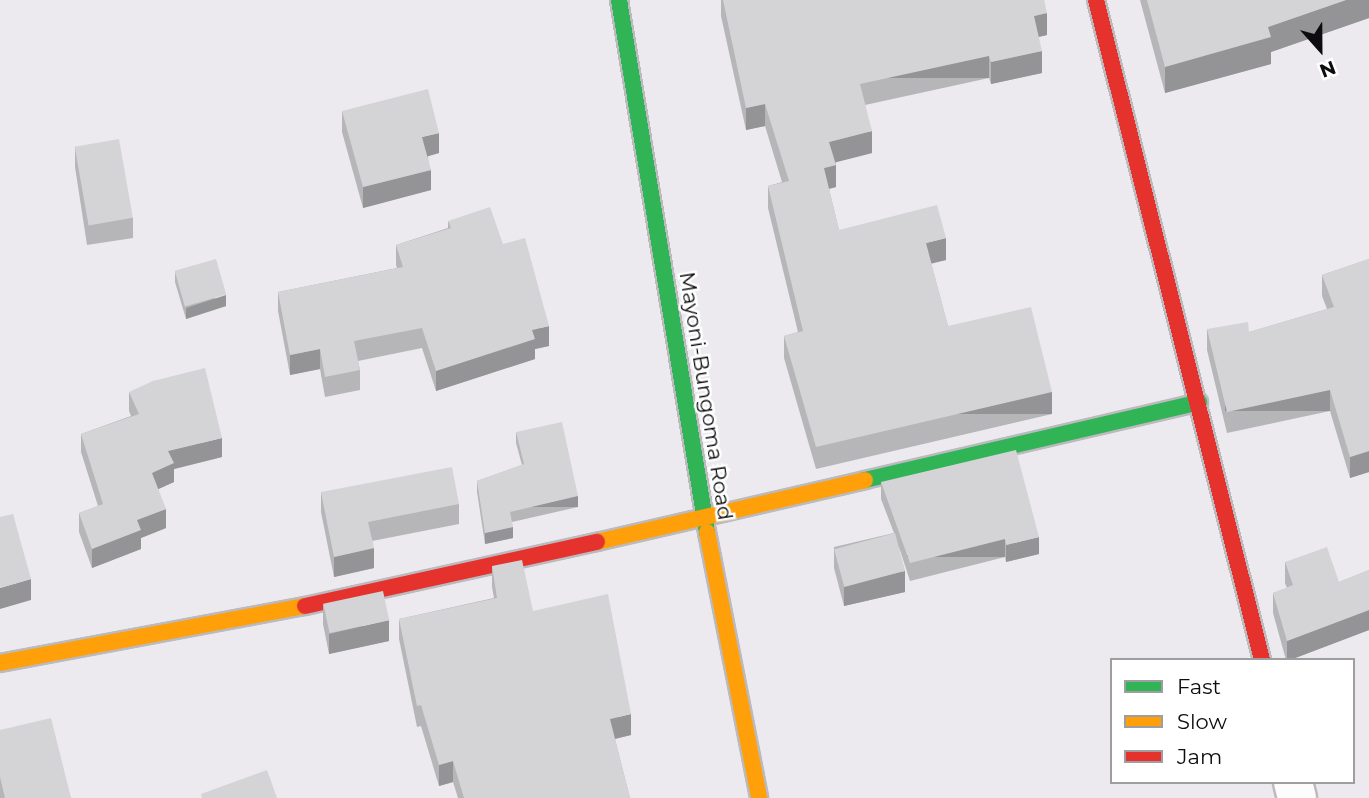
<!DOCTYPE html>
<style>
body{margin:0}
#map{position:relative;width:1369px;height:798px;overflow:hidden;background:#eceaef;font-family:Montserrat,sans-serif}
div>[style]{position:absolute}
.roads{filter:drop-shadow(2px 0 #bbbabe) drop-shadow(-2px 0 #bbbabe) drop-shadow(0 2px #bbbabe) drop-shadow(0 -2px #bbbabe)}
.street>*{height:38px;margin:-19px;padding:0 19px;transform-origin:19px;border-radius:19px;background:#fcfcfd}
.fast>*{height:16px;margin:-8px;padding:0 8px;transform-origin:8px;border-radius:8px;background:#30b455}
.slow>*{height:16px;margin:-8px;padding:0 8px;transform-origin:8px;border-radius:8px;background:#ff9f0a}
.jam>*{height:16px;margin:-8px;padding:0 8px;transform-origin:8px;border-radius:8px;background:#e5322d}
.wall>*{inset:0;background:#b6b5b8}
.shaded-wall>*{inset:0;background:#949496;transform-origin:0 0}
.building>*{inset:0;background:#d4d3d6;transform-origin:0 0}
span{translate:-50% -50%;white-space:nowrap;text-align:center;line-height:1.15;-webkit-text-stroke:5px #fff;paint-order:stroke}
.street-label{font-size:21px;color:#0c0b0e}
.legend{position:absolute;left:1110px;top:658px;width:245px;height:126px;box-sizing:border-box;background:#fff;border:2px solid #9e9d9f;margin:0;padding:9px 12px;list-style:none;font-size:21px;color:#0c0b0e}
.legend li{display:flex;align-items:center;gap:14px;height:35px}
.legend b{width:35px;border:2px solid #9e9d9f}
.north{position:absolute;left:1285px;top:14px;width:70px;height:70px;-webkit-text-stroke:5px #fff;paint-order:stroke;rotate:159deg;font-size:19px;font-weight:700;line-height:28px;text-align:center;color:#0c0b0e}
.north::after{content:'';display:block;margin:auto;width:24px;height:32px;background:#0c0b0e;clip-path:polygon(50% 0,100% 100%,50% 72%,0 100%)}
</style>
<div id="map">
<div class="roads">
<div class="street">
<div style="left:1293px;top:782px;width:16px;rotate:76deg"></div>
</div>
<div class="fast">
<div style="left:619px;top:0;width:539px;rotate:80.61deg"></div>
<div style="left:865px;top:480px;width:343px;rotate:-13.1deg"></div>
</div>
<div class="slow">
<div style="left:707px;top:532px;width:271px;rotate:78.9deg"></div>
<div style="left:597px;top:542px;width:275px;rotate:-13deg"></div>
<div style="left:0;top:663px;width:310px;rotate:-10.6deg"></div>
</div>
<div class="jam">
<div style="left:1096px;top:0;width:681px;rotate:75.88deg"></div>
<div style="left:305px;top:606px;width:299px;rotate:-12.4deg"></div>
</div>
</div>
<div class="wall">
<div style="clip-path:polygon(721px 0,1044px 0,1047px 35px,1038px 37px,1042px 73px,991px 84px,989px 78px,865px 105px,872px 153px,836px 162px,836px 187px,829px 189px,839px 230px,946px 260px,931px 263px,948px 326px,1052px 414px,816px 469px,784px 358px,784px 336px,798px 332px,768px 208px,768px 186px,782px 182px,765px 126px,746px 130px,721px 16px)"></div>
<div style="clip-path:polygon(1140px 0,1369px 0,1369px 18px,1271px 52px,1271px 64px,1165px 93px)"></div>
<div style="clip-path:polygon(342px 111px,439px 153px,428px 156px,431px 190px,363px 208px,342px 132px)"></div>
<div style="clip-path:polygon(75px 146px,133px 218px,133px 238px,87px 245px,75px 167px)"></div>
<div style="clip-path:polygon(448px 221px,503px 244px,549px 346px,535px 349px,535px 359px,436px 391px,422px 348px,358px 361px,360px 370px,360px 390px,325px 397px,320px 369px,290px 375px,278px 311px,278px 292px,397px 268px,396px 265px,396px 245px,448px 228px)"></div>
<div style="clip-path:polygon(1369px 259px,1369px 472px,1350px 478px,1330px 411px,1227px 433px,1207px 350px,1207px 329px,1249px 332px,1327px 309px,1322px 296px,1322px 275px)"></div>
<div style="clip-path:polygon(175px 271px,226px 306px,186px 319px,175px 282px)"></div>
<div style="clip-path:polygon(129px 392px,222px 457px,174px 469px,174px 482px,158px 489px,166px 528px,141px 538px,141px 549px,92px 568px,79px 532px,79px 513px,98px 506px,81px 452px,81px 434px,131px 416px,129px 411px)"></div>
<div style="clip-path:polygon(516px 432px,578px 507px,512px 522px,513px 538px,485px 544px,477px 492px,477px 481px,522px 465px,516px 443px)"></div>
<div style="clip-path:polygon(881px 482px,1039px 554px,1006px 562px,1005px 557px,910px 581px,899px 547px,905px 592px,844px 606px,834px 568px,834px 547px,894px 533px,881px 499px)"></div>
<div style="clip-path:polygon(321px 492px,459px 504px,459px 524px,372px 541px,374px 568px,334px 577px,321px 512px)"></div>
<div style="clip-path:polygon(1285px 562px,1339px 582px,1369px 570px,1369px 630px,1290px 660px,1286px 660px,1273px 613px,1273px 593px,1287px 588px,1285px 583px)"></div>
<div style="clip-path:polygon(492px 566px,533px 611px,631px 735px,615px 739px,630px 798px,458px 798px,453px 782px,439px 786px,421px 726px,417px 727px,399px 639px,399px 619px,494px 598px,492px 587px)"></div>
<div style="clip-path:polygon(323px 604px,389px 641px,329px 654px,323px 624px)"></div>
<div style="clip-path:polygon(0 730px,71px 798px,0 798px)"></div>
</div>
<div class="shaded-wall">
<div style="clip-path:polygon(1346px 0,1369px 0,1369px 18px,1271px 52px,1271px 64px,1165px 93px,1165px 67px,1268px 27px)"></div>
<div style="clip-path:polygon(1047px 13px,1047px 35px,1034px 38px,1034px 16px)"></div>
<div style="clip-path:polygon(1042px 51px,1042px 73px,991px 84px,991px 62px)"></div>
<div style="left:989px;top:56px;width:22px;height:132px;rotate:90deg"></div>
<div style="clip-path:polygon(765px 104px,765px 126px,746px 130px,746px 108px)"></div>
<div style="clip-path:polygon(872px 131px,872px 153px,829px 164px,829px 142px)"></div>
<div style="clip-path:polygon(439px 133px,439px 153px,422px 158px,422px 137px)"></div>
<div style="clip-path:polygon(836px 165px,836px 187px,824px 190px,824px 168px)"></div>
<div style="clip-path:polygon(431px 170px,431px 190px,363px 208px,363px 187px)"></div>
<div style="clip-path:polygon(946px 238px,946px 260px,926px 265px,926px 243px)"></div>
<div style="clip-path:polygon(226px 295px,226px 306px,186px 319px,186px 308px)"></div>
<div style="clip-path:polygon(549px 326px,549px 346px,535px 349px,535px 359px,436px 391px,436px 371px,532px 330px)"></div>
<div style="clip-path:polygon(320px 349px,320px 369px,290px 375px,290px 355px)"></div>
<div style="left:1330px;top:390px;width:21px;height:105px;rotate:90deg"></div>
<div style="left:1052px;top:392px;width:22px;height:242px;rotate:90deg"></div>
<div style="clip-path:polygon(222px 438px,222px 457px,174px 469px,174px 482px,152px 492px,152px 473px,168px 451px)"></div>
<div style="clip-path:polygon(1369px 451px,1369px 472px,1350px 478px,1350px 457px)"></div>
<div style="left:578px;top:496px;width:11px;height:70px;rotate:90deg"></div>
<div style="clip-path:polygon(166px 509px,166px 528px,141px 538px,141px 549px,92px 568px,92px 549px,137px 520px)"></div>
<div style="clip-path:polygon(513px 527px,513px 538px,485px 544px,485px 533px)"></div>
<div style="clip-path:polygon(1039px 537px,1039px 554px,1006px 562px,1006px 545px)"></div>
<div style="left:1005px;top:539px;width:18px;height:98px;rotate:90deg"></div>
<div style="clip-path:polygon(374px 548px,374px 568px,334px 577px,334px 557px)"></div>
<div style="clip-path:polygon(905px 571px,905px 592px,844px 606px,844px 586px)"></div>
<div style="clip-path:polygon(31px 579px,31px 600px,0 609px,0 588px)"></div>
<div style="clip-path:polygon(1369px 610px,1369px 630px,1290px 660px,1287px 660px,1287px 641px)"></div>
<div style="clip-path:polygon(389px 620px,389px 641px,329px 654px,329px 634px)"></div>
<div style="clip-path:polygon(631px 714px,631px 735px,610px 740px,610px 719px)"></div>
<div style="clip-path:polygon(453px 761px,453px 782px,439px 786px,439px 765px)"></div>
</div>
<div class="building">
<div style="clip-path:polygon(723px 0,1044px 0,1047px 13px,1034px 16px,1042px 51px,991px 62px,989px 56px,860px 84px,872px 131px,829px 142px,836px 165px,824px 168px,839px 230px,937px 205px,946px 238px,926px 243px,948px 326px,1031px 307px,1052px 392px,816px 447px,784px 336px,803px 331px,768px 186px,789px 181px,765px 104px,746px 108px)"></div>
<div style="clip-path:polygon(1147px 0,1346px 0,1268px 27px,1271px 37px,1165px 67px)"></div>
<div style="clip-path:polygon(428px 89px,439px 133px,422px 137px,431px 170px,363px 187px,342px 111px)"></div>
<div style="left:119px;top:139px;width:80px;height:45px;rotate:80deg"></div>
<div style="clip-path:polygon(490px 207px,503px 244px,525px 238px,549px 326px,532px 330px,535px 339px,436px 371px,422px 328px,354px 341px,360px 370px,325px 377px,320px 349px,290px 355px,278px 292px,403px 267px,396px 245px,451px 228px,448px 221px)"></div>
<div style="left:216px;top:259px;width:37px;height:43px;rotate:74deg"></div>
<div style="clip-path:polygon(1369px 259px,1369px 451px,1350px 457px,1330px 390px,1227px 412px,1207px 329px,1248px 322px,1249px 332px,1334px 307px,1322px 275px)"></div>
<div style="clip-path:polygon(205px 368px,222px 438px,168px 451px,174px 463px,152px 473px,166px 509px,137px 520px,141px 530px,92px 549px,79px 513px,103px 504px,81px 434px,139px 414px,129px 392px,153px 381px)"></div>
<div style="clip-path:polygon(562px 422px,578px 496px,510px 512px,513px 527px,485px 533px,477px 481px,524px 464px,516px 432px)"></div>
<div style="clip-path:polygon(1016px 450px,1039px 537px,1006px 545px,1005px 539px,910px 563px,881px 482px)"></div>
<div style="clip-path:polygon(452px 467px,459px 504px,368px 522px,374px 548px,334px 557px,321px 492px)"></div>
<div style="clip-path:polygon(13px 514px,31px 579px,0 588px,0 517px)"></div>
<div style="left:895px;top:533px;width:39px;height:63px;rotate:75deg"></div>
<div style="clip-path:polygon(1327px 547px,1339px 582px,1369px 570px,1369px 610px,1287px 641px,1273px 593px,1293px 585px,1285px 562px)"></div>
<div style="clip-path:polygon(522px 560px,533px 611px,608px 594px,631px 714px,610px 719px,630px 798px,464px 798px,453px 761px,439px 765px,421px 705px,417px 706px,399px 619px,497px 598px,492px 566px)"></div>
<div style="left:383px;top:591px;width:30px;height:61px;rotate:78deg"></div>
<div style="clip-path:polygon(51px 718px,71px 798px,5px 798px,0 777px,0 730px)"></div>
<div style="clip-path:polygon(267px 770px,277px 798px,202px 798px,201px 794px)"></div>
</div>
<div class="street-label">
<span style="left:706px;top:396px;rotate:81deg">Mayoni-Bungoma Road</span>
</div>
<ul class="legend">
<li><b style="height:9px;background:#30b455"></b>Fast</li>
<li><b style="height:9px;background:#ff9f0a"></b>Slow</li>
<li><b style="height:9px;background:#e5322d"></b>Jam</li>
</ul>
<div class="north">N</div>
</div>
